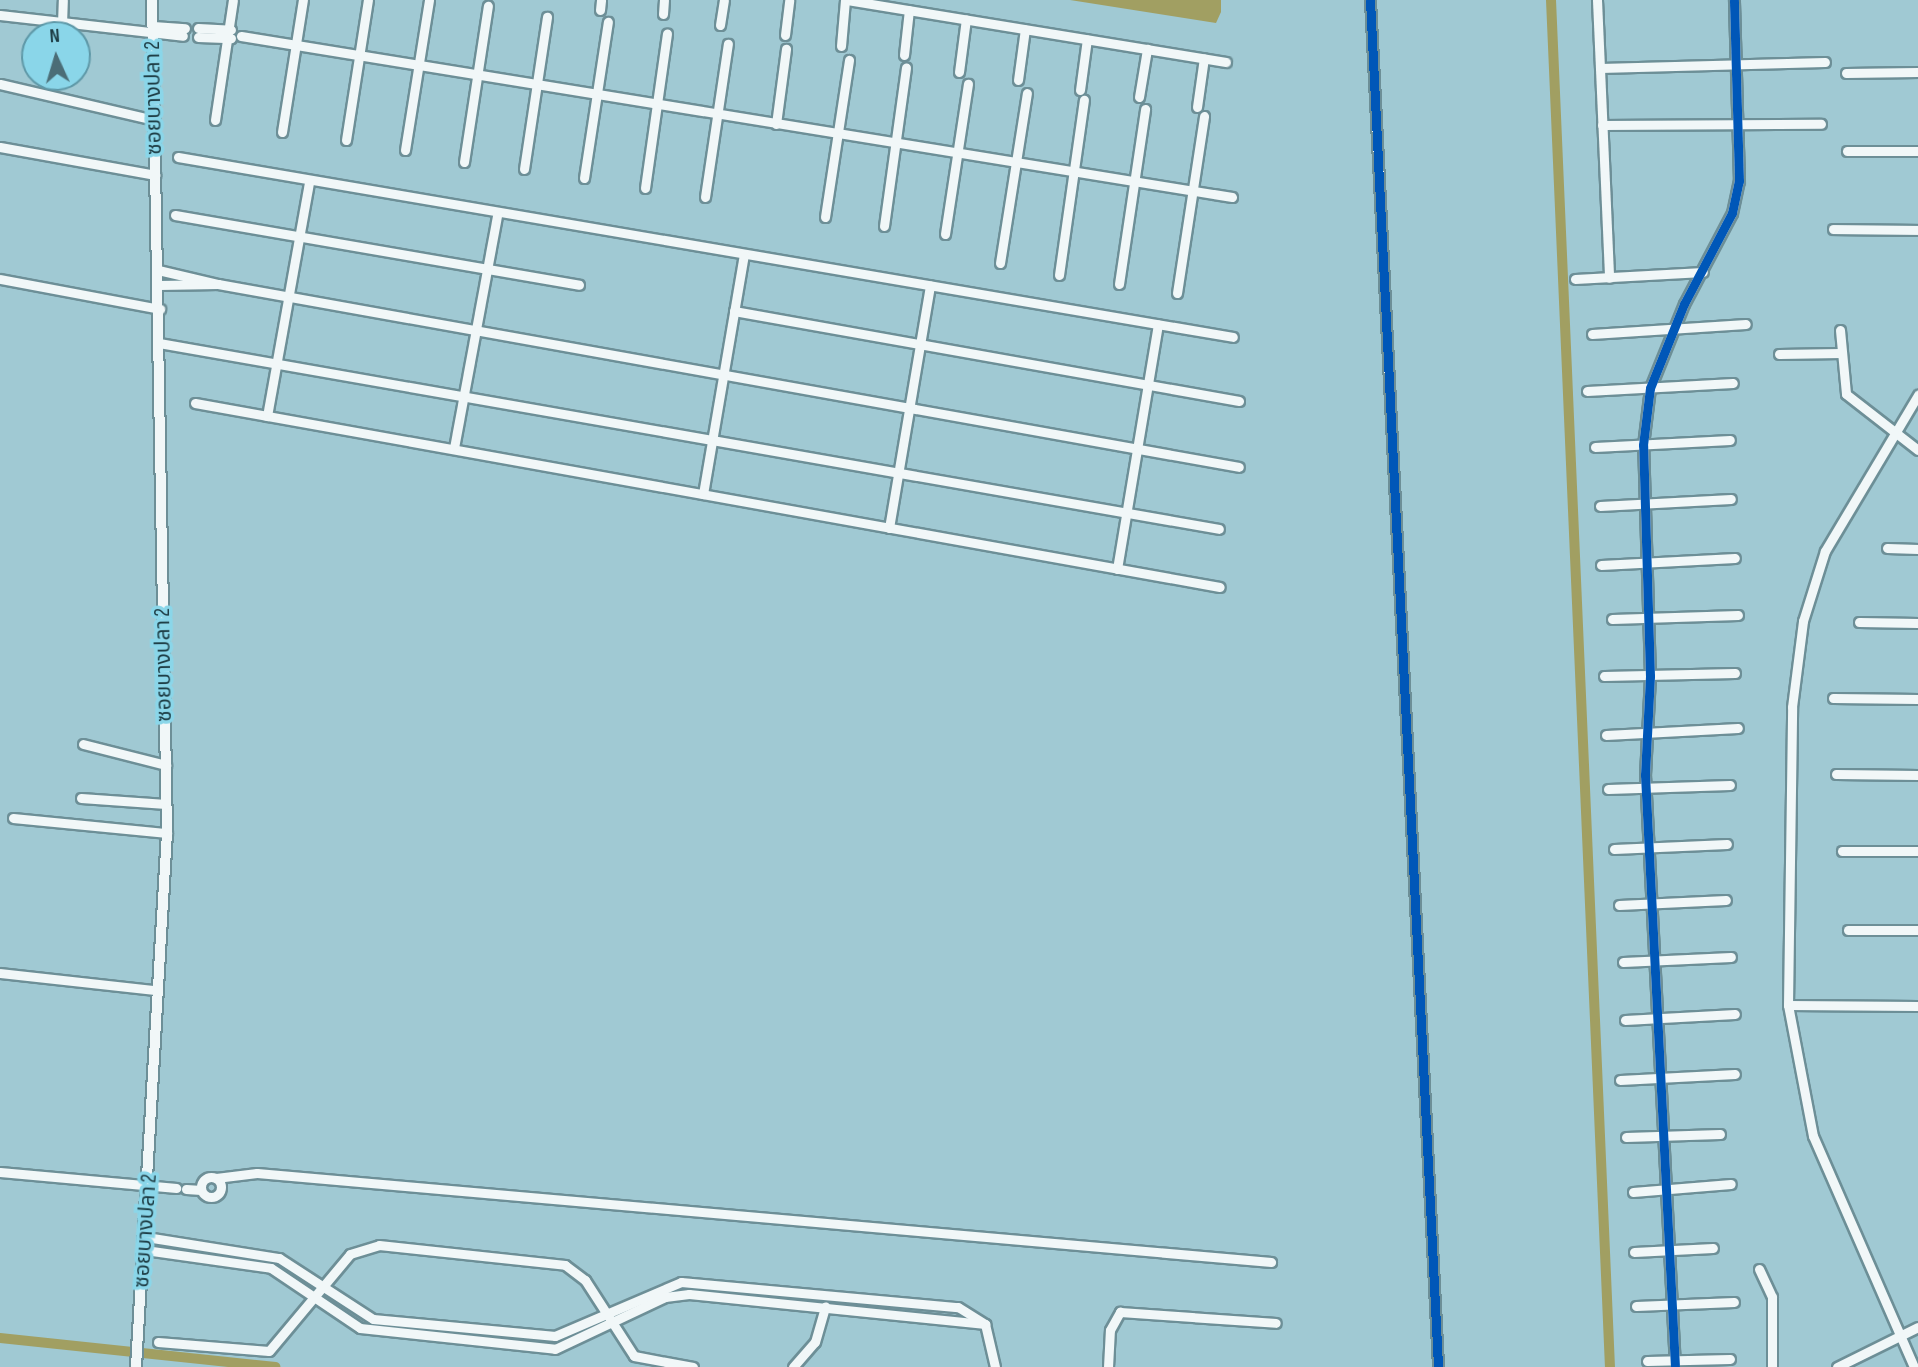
<!DOCTYPE html>
<meta charset="utf-8">
<style>
body{margin:0}
#map{position:relative;width:1918px;height:1367px;overflow:hidden;background:#a0c9d3;font-family:"Sofia Sans Condensed","Noto Sans Thai",sans-serif}
div>[style]{position:absolute}
.water>*{inset:0;background:#a19f62}
.canal>*{height:10px;margin:-5px;padding:0 5px;transform-origin:5px;border-radius:5px;background:#a19f62}
.roads{filter:drop-shadow(2px 0 #6d8f97) drop-shadow(-2px 0 #6d8f97) drop-shadow(0 2px #6d8f97) drop-shadow(0 -2px #6d8f97)}
.minor>*{height:9px;margin:-4.5px;padding:0 4.5px;transform-origin:4.5px;border-radius:4.5px;background:#f1f7f8}
.minor>.ring{margin:-4.5px;padding:0;box-sizing:content-box;background:none;border:9px solid #f1f7f8;border-radius:50%}
.tertiary>*{height:10px;margin:-5px;padding:0 5px;transform-origin:5px;border-radius:5px;background:#f1f7f8}
.cycleway>*{height:9px;margin:-4.5px;padding:0 4.5px;transform-origin:4.5px;border-radius:4.5px;background:#0057b8}
span{translate:-50% -50%;white-space:nowrap;text-align:center;line-height:1.15;-webkit-text-stroke:7px #8ad6e9;paint-order:stroke}
.street-label{font-size:21px;color:#1d3c44}
.north{position:absolute;left:21px;top:21px;width:70px;height:70px;box-sizing:border-box;background:#8ad6e9;border:2px solid #5e98a7;border-radius:50%;rotate:356deg;font-size:19px;font-weight:700;line-height:28px;text-align:center;color:#1d3c44}
.north::after{content:'';display:block;margin:auto;width:24px;height:32px;background:#4b6d76;clip-path:polygon(50% 0,100% 100%,50% 72%,0 100%)}
</style>
<div id="map">
<div class="water">
<div style="clip-path:polygon(1070px 0,1221px 0,1221px 12px,1216px 23px)"></div>
</div>
<div class="canal">
<div style="left:1551px;top:0;width:1368px;rotate:87.53deg"></div>
<div style="left:0;top:1338px;width:277px;rotate:6deg"></div>
</div>
<div class="roads">
<div class="minor">
<div style="left:847px;top:0;width:384px;rotate:9.3deg"></div>
<div style="left:1370px;top:0;width:1369px;rotate:87.15deg"></div>
<div style="left:1597px;top:0;width:278px;rotate:87.5deg"></div>
<div style="left:600px;top:10px;width:10px;rotate:-84deg"></div>
<div style="left:663px;top:14px;width:14px;rotate:-86deg"></div>
<div style="left:0;top:15px;width:184px;rotate:6.5deg"></div>
<div style="left:62px;top:24px;width:24px;rotate:-88deg"></div>
<div style="left:720px;top:25px;width:25px;rotate:-81deg"></div>
<div style="left:153px;top:26px;width:32px;rotate:4deg"></div>
<div style="left:198px;top:28px;width:33px;rotate:3deg"></div>
<div style="left:785px;top:35px;width:35px;rotate:-83deg"></div>
<div style="left:241px;top:36px;width:1004px;rotate:9.23deg"></div>
<div style="left:198px;top:37px;width:33px;rotate:2deg"></div>
<div style="left:841px;top:46px;width:46px;rotate:-85deg"></div>
<div style="left:904px;top:55px;width:45px;rotate:-83.7deg"></div>
<div style="left:1600px;top:68px;width:225px;rotate:-1.5deg"></div>
<div style="left:959px;top:72px;width:53px;rotate:-82.5deg"></div>
<div style="left:1846px;top:73px;width:72px;rotate:-0.8deg"></div>
<div style="left:1018px;top:80px;width:51px;rotate:-82.2deg"></div>
<div style="left:0;top:84px;width:159px;rotate:13.1deg"></div>
<div style="left:1080px;top:90px;width:51px;rotate:-82.2deg"></div>
<div style="left:1139px;top:97px;width:49px;rotate:-80.5deg"></div>
<div style="left:1197px;top:107px;width:49px;rotate:-81.9deg"></div>
<div style="left:215px;top:120px;width:121px;rotate:-81.5deg"></div>
<div style="left:776px;top:124px;width:76px;rotate:-82.4deg"></div>
<div style="left:1602px;top:125px;width:219px;rotate:-0.3deg"></div>
<div style="left:282px;top:132px;width:134px;rotate:-81deg"></div>
<div style="left:346px;top:140px;width:142px;rotate:-81.1deg"></div>
<div style="left:0;top:147px;width:158px;rotate:10.2deg"></div>
<div style="left:405px;top:150px;width:152px;rotate:-80.9deg"></div>
<div style="left:1847px;top:151px;width:71px"></div>
<div style="left:178px;top:157px;width:1070px;rotate:9.68deg"></div>
<div style="left:464px;top:162px;width:158px;rotate:-81.3deg"></div>
<div style="left:524px;top:169px;width:154px;rotate:-81.4deg"></div>
<div style="left:584px;top:178px;width:158px;rotate:-81.3deg"></div>
<div style="left:645px;top:188px;width:156px;rotate:-81.9deg"></div>
<div style="left:705px;top:197px;width:155px;rotate:-81.5deg"></div>
<div style="left:175px;top:215px;width:410px;rotate:9.8deg"></div>
<div style="left:825px;top:217px;width:159px;rotate:-81.3deg"></div>
<div style="left:884px;top:226px;width:160px;rotate:-82.1deg"></div>
<div style="left:1833px;top:229px;width:85px;rotate:0.7deg"></div>
<div style="left:945px;top:234px;width:152px;rotate:-81.3deg"></div>
<div style="left:1000px;top:263px;width:172px;rotate:-81deg"></div>
<div style="left:158px;top:270px;width:62px;rotate:13.1deg"></div>
<div style="left:218px;top:284px;width:59px;rotate:179deg"></div>
<div style="left:1059px;top:275px;width:177px;rotate:-81.9deg"></div>
<div style="left:0;top:279px;width:163px;rotate:10.6deg"></div>
<div style="left:1575px;top:279px;width:128px;rotate:-3.1deg"></div>
<div style="left:218px;top:284px;width:1037px;rotate:10.16deg"></div>
<div style="left:1119px;top:284px;width:177px;rotate:-81.5deg"></div>
<div style="left:1177px;top:293px;width:179px;rotate:-81.3deg"></div>
<div style="left:734px;top:311px;width:513px;rotate:10.11deg"></div>
<div style="left:1840px;top:330px;width:64px;rotate:84.6deg"></div>
<div style="left:1846px;top:394px;width:91px;rotate:37.9deg"></div>
<div style="left:1592px;top:334px;width:154px;rotate:-3.7deg"></div>
<div style="left:159px;top:343px;width:1076px;rotate:9.95deg"></div>
<div style="left:1779px;top:354px;width:62px;rotate:-0.9deg"></div>
<div style="left:1587px;top:391px;width:146px;rotate:-3.1deg"></div>
<div style="left:195px;top:403px;width:1041px;rotate:10.18deg"></div>
<div style="left:267px;top:416px;width:238px;rotate:-79.8deg"></div>
<div style="left:1595px;top:447px;width:135px;rotate:-3deg"></div>
<div style="left:454px;top:448px;width:237px;rotate:-79.5deg"></div>
<div style="left:703px;top:494px;width:243px;rotate:-80.3deg"></div>
<div style="left:1600px;top:506px;width:131px;rotate:-3.1deg"></div>
<div style="left:889px;top:528px;width:246px;rotate:-80.4deg"></div>
<div style="left:1887px;top:548px;width:31px;rotate:2deg"></div>
<div style="left:1601px;top:565px;width:134px;rotate:-3deg"></div>
<div style="left:1117px;top:569px;width:248px;rotate:-80.5deg"></div>
<div style="left:1612px;top:619px;width:126px;rotate:-1.8deg"></div>
<div style="left:1859px;top:622px;width:59px;rotate:1deg"></div>
<div style="left:1604px;top:676px;width:131px;rotate:-1.3deg"></div>
<div style="left:1833px;top:698px;width:85px;rotate:0.7deg"></div>
<div style="left:1606px;top:735px;width:132px;rotate:-3deg"></div>
<div style="left:83px;top:744px;width:86px;rotate:14.2deg"></div>
<div style="left:1836px;top:774px;width:82px;rotate:0.7deg"></div>
<div style="left:1608px;top:789px;width:122px;rotate:-1.9deg"></div>
<div style="left:81px;top:798px;width:85px;rotate:4deg"></div>
<div style="left:13px;top:818px;width:155px;rotate:5.6deg"></div>
<div style="left:1614px;top:849px;width:113px;rotate:-2.5deg"></div>
<div style="left:1842px;top:851px;width:76px"></div>
<div style="left:1619px;top:905px;width:107px;rotate:-2.7deg"></div>
<div style="left:1848px;top:930px;width:70px"></div>
<div style="left:1623px;top:962px;width:108px;rotate:-2.7deg"></div>
<div style="left:0;top:973px;width:156px;rotate:6.3deg"></div>
<div style="left:1788px;top:1005px;width:130px;rotate:0.4deg"></div>
<div style="left:1625px;top:1020px;width:110px;rotate:-3.1deg"></div>
<div style="left:1620px;top:1080px;width:115px;rotate:-3deg"></div>
<div style="left:1626px;top:1137px;width:94px;rotate:-1.8deg"></div>
<div style="left:0;top:1172px;width:177px;rotate:5.2deg"></div>
<div class="ring" style="left:201px;top:1177px;width:11px;height:11px"></div>
<div style="left:216px;top:1178px;width:41px;rotate:-7deg"></div>
<div style="left:257px;top:1173px;width:1018px;rotate:5.02deg"></div>
<div style="left:186px;top:1189px;width:15px;rotate:4deg"></div>
<div style="left:1633px;top:1192px;width:98px;rotate:-4.7deg"></div>
<div style="left:146px;top:1237px;width:135px;rotate:9deg"></div>
<div style="left:279px;top:1258px;width:112px;rotate:33deg"></div>
<div style="left:373px;top:1319px;width:183px;rotate:5.3deg"></div>
<div style="left:555px;top:1336px;width:137px;rotate:-23.2deg"></div>
<div style="left:681px;top:1282px;width:278px;rotate:5.2deg"></div>
<div style="left:958px;top:1307px;width:32px;rotate:32deg"></div>
<div style="left:985px;top:1324px;width:44px;rotate:76.9deg"></div>
<div style="left:145px;top:1250px;width:127px;rotate:8.1deg"></div>
<div style="left:271px;top:1268px;width:107px;rotate:34deg"></div>
<div style="left:360px;top:1328px;width:196px;rotate:6.1deg"></div>
<div style="left:555px;top:1349px;width:122px;rotate:-25.3deg"></div>
<div style="left:665px;top:1297px;width:24px;rotate:-7deg"></div>
<div style="left:689px;top:1294px;width:298px;rotate:5.8deg"></div>
<div style="left:1634px;top:1252px;width:79px;rotate:-2.9deg"></div>
<div style="left:1759px;top:1269px;width:31px;rotate:65deg"></div>
<div style="left:1772px;top:1297px;width:70px;rotate:90deg"></div>
<div style="left:1636px;top:1306px;width:98px;rotate:-2.3deg"></div>
<div style="left:158px;top:1342px;width:111px;rotate:4.6deg"></div>
<div style="left:269px;top:1351px;width:126px;rotate:-50.1deg"></div>
<div style="left:350px;top:1254px;width:30px;rotate:-17deg"></div>
<div style="left:379px;top:1245px;width:187px;rotate:6.1deg"></div>
<div style="left:565px;top:1265px;width:25px;rotate:37deg"></div>
<div style="left:585px;top:1280px;width:90px;rotate:57.2deg"></div>
<div style="left:634px;top:1356px;width:60px;rotate:10.6deg"></div>
<div style="left:1647px;top:1361px;width:83px;rotate:-1.4deg"></div>
<div style="left:793px;top:1367px;width:33px;rotate:-49deg"></div>
<div style="left:815px;top:1342px;width:37px;rotate:-74deg"></div>
<div style="left:1108px;top:1367px;width:37px;rotate:-87deg"></div>
<div style="left:1110px;top:1330px;width:21px;rotate:-61deg"></div>
<div style="left:1120px;top:1312px;width:156px;rotate:4deg"></div>
<div style="left:1675px;top:1367px;width:593px;rotate:-92.9deg"></div>
<div style="left:1645px;top:775px;width:99px;rotate:-87.1deg"></div>
<div style="left:1650px;top:676px;width:231px;rotate:-91.7deg"></div>
<div style="left:1643px;top:445px;width:57px;rotate:-83deg"></div>
<div style="left:1650px;top:388px;width:91px;rotate:-68deg"></div>
<div style="left:1684px;top:304px;width:103px;rotate:-62.2deg"></div>
<div style="left:1732px;top:213px;width:33px;rotate:-78deg"></div>
<div style="left:1739px;top:181px;width:181px;rotate:-91.6deg"></div>
<div style="left:1837px;top:1367px;width:90px;rotate:-26.3deg"></div>
<div style="left:1914px;top:1367px;width:252px;rotate:-113.6deg"></div>
<div style="left:1813px;top:1136px;width:133px;rotate:-100.8deg"></div>
<div style="left:1788px;top:1005px;width:298px;rotate:-89.2deg"></div>
<div style="left:1792px;top:707px;width:87px;rotate:-82.7deg"></div>
<div style="left:1803px;top:621px;width:73px;rotate:-72.6deg"></div>
<div style="left:1825px;top:551px;width:182px;rotate:-59.2deg"></div>
</div>
<div class="tertiary">
<div style="left:136px;top:1367px;width:535px;rotate:-86.68deg"></div>
<div style="left:167px;top:833px;width:833px;rotate:-91.03deg"></div>
</div>
</div>
<div class="cycleway">
<div style="left:1370px;top:0;width:1369px;rotate:87.15deg"></div>
<div style="left:1675px;top:1367px;width:593px;rotate:-92.9deg"></div>
<div style="left:1645px;top:775px;width:99px;rotate:-87.1deg"></div>
<div style="left:1650px;top:676px;width:231px;rotate:-91.7deg"></div>
<div style="left:1643px;top:445px;width:57px;rotate:-83deg"></div>
<div style="left:1650px;top:388px;width:91px;rotate:-68deg"></div>
<div style="left:1684px;top:304px;width:103px;rotate:-62.2deg"></div>
<div style="left:1732px;top:213px;width:33px;rotate:-78deg"></div>
<div style="left:1739px;top:181px;width:181px;rotate:-91.6deg"></div>
</div>
<div class="street-label">
<span style="left:154px;top:98px;rotate:-91deg">ซอยบางปลา 2</span>
<span style="left:164px;top:665px;rotate:-91deg">ซอยบางปลา 2</span>
<span style="left:146px;top:1231px;rotate:-86deg">ซอยบางปลา 2</span>
</div>
<div class="north">N</div>
</div>
